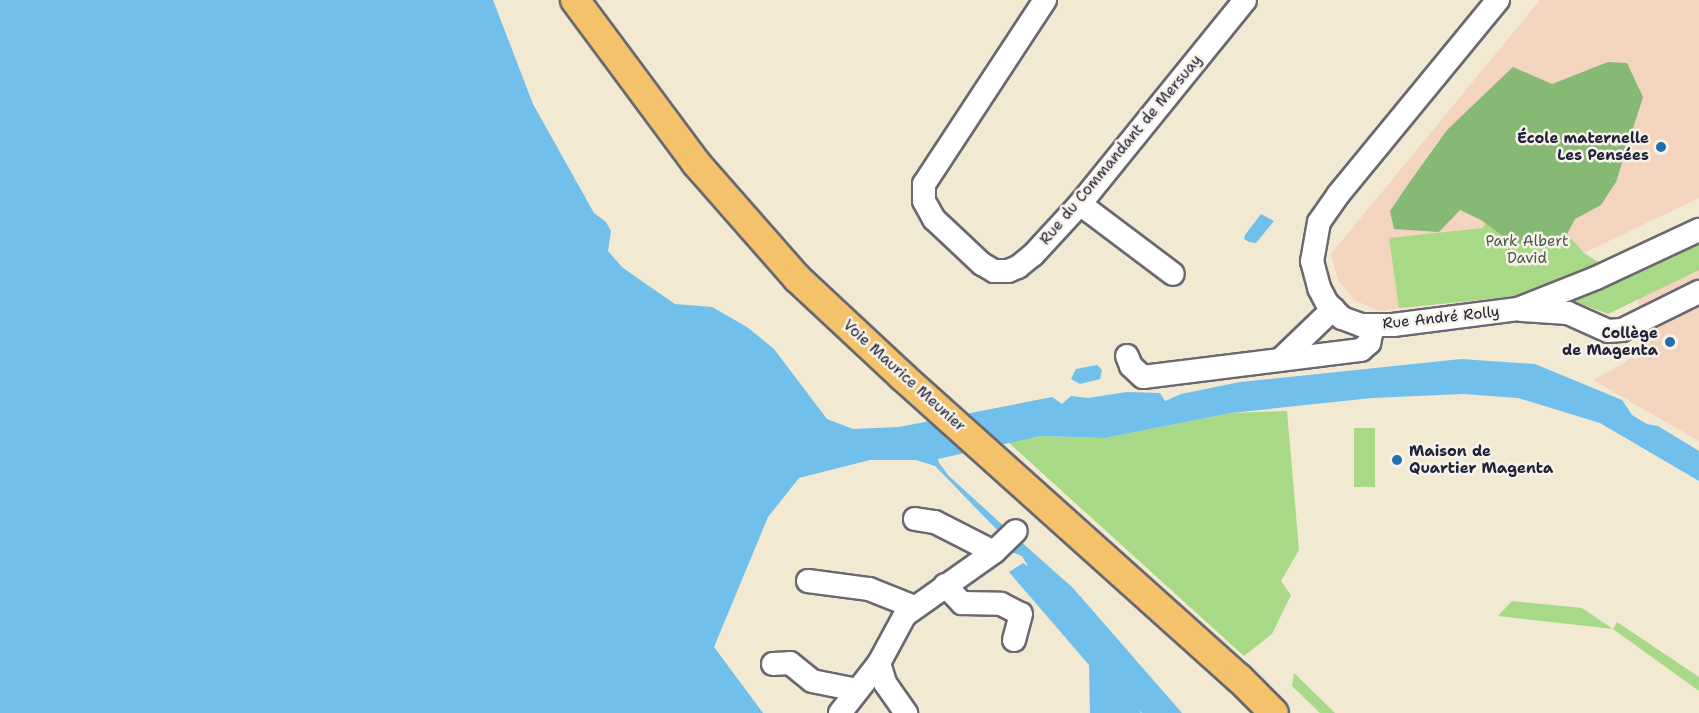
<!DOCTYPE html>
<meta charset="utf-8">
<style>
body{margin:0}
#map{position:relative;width:1699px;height:713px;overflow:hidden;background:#f1e9d1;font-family:"Shantell Sans",sans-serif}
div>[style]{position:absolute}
.built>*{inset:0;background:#f3d4bf}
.green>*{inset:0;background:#a8d987;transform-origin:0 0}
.forest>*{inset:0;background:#86b974}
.water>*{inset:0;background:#71c0ec}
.roads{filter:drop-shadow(2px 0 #6a6870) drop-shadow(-2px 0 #6a6870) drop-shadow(0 2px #6a6870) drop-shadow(0 -2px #6a6870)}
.minor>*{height:22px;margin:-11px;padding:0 11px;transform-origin:11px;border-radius:11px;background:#fff}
.major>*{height:28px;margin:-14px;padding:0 14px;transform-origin:14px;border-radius:14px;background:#f3c26a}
.dots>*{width:16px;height:16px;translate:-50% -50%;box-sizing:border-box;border:3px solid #f7f3e8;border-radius:50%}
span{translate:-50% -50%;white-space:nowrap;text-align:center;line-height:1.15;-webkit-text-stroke:5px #f7f3e8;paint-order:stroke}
.poi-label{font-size:15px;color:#22223b;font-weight:700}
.right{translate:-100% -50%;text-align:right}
.left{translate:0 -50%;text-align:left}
.street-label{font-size:15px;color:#22223b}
.park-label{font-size:15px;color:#4a5952}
</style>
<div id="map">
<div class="built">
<div style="clip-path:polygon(1540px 0,1699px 0,1699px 198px,1584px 253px,1602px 265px,1518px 296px,1379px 311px,1354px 300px,1338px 280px,1331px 254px)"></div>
<div style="clip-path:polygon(1699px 253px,1699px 441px,1593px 380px,1625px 363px,1639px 348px,1642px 336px,1638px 301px,1643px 287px)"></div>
</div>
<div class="green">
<div style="clip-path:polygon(1537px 200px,1584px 253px,1602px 265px,1518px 296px,1399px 308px,1389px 238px,1483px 228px,1490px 216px)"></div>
<div style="clip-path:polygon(1699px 238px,1699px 270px,1608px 314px,1576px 302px,1576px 297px)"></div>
<div style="clip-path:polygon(1287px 411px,1299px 550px,1281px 581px,1291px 595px,1272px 634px,1244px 656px,1008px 442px,1040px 436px,1105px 438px,1231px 413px)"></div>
<div style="left:1354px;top:428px;width:21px;height:59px"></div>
<div style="clip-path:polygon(1512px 601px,1582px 608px,1613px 629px,1617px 622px,1699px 677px,1699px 691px,1613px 629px,1498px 616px)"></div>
<div style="clip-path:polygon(1294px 673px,1335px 713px,1320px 713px,1292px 686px)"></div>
</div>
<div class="forest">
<div style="clip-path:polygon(1608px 62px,1627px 63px,1643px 97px,1616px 182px,1601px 205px,1575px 219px,1563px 242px,1514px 244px,1481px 220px,1460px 210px,1439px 232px,1394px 229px,1390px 211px,1409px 183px,1447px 130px,1513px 67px,1552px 84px)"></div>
</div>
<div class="water">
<div style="clip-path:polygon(0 0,493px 0,533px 104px,594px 213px,606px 222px,611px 231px,608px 251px,623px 268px,675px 304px,712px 307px,747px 327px,774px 349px,827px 419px,853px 429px,899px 427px,1052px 397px,1062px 404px,1071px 396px,1088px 398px,1127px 392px,1160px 393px,1165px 401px,1181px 394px,1240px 382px,1461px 359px,1535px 364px,1622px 400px,1632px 415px,1647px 424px,1658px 426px,1699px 451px,1699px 481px,1600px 423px,1518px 398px,1463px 394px,1372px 398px,1231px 413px,1105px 438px,1040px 436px,938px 459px,939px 463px,949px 476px,1008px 530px,1002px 535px,935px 466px,916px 460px,870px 460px,799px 478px,768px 517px,714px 647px,763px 713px,0 713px)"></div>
<div style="clip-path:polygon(1261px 214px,1274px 221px,1256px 243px,1249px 242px,1244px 239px,1245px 235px)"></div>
<div style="clip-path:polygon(1097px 365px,1102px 370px,1100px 379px,1080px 384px,1071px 379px,1076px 369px)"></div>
<div style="clip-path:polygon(1018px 539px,1073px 588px,1182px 713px,1142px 713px,1137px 708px,1141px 713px,1090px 713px,1089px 665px,1009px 572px,1023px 563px,1028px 566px,1022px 556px,1011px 552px,1009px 544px)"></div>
</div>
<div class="roads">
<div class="minor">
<div style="left:1045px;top:0;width:220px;rotate:123.3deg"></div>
<div style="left:924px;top:184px;width:17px;rotate:90deg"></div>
<div style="left:924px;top:201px;width:21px;rotate:61deg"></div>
<div style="left:934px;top:219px;width:66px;rotate:43.2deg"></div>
<div style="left:982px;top:264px;width:14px;rotate:30deg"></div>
<div style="left:994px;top:271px;width:14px"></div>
<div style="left:1008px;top:271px;width:11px;rotate:-22deg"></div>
<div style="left:1018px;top:267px;width:19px;rotate:-39deg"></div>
<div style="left:1033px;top:255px;width:69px;rotate:-47.3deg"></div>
<div style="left:1080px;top:204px;width:262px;rotate:-51deg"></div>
<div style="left:1498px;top:0;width:252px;rotate:129.4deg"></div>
<div style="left:1338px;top:195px;width:33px;rotate:125deg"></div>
<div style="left:1319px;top:222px;width:40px;rotate:100deg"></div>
<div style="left:1312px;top:261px;width:28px;rotate:75deg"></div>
<div style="left:1319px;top:288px;width:17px;rotate:62deg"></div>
<div style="left:1327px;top:303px;width:21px;rotate:45deg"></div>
<div style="left:1342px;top:318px;width:20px;rotate:20deg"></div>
<div style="left:1361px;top:325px;width:32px"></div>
<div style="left:1393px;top:325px;width:126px;rotate:-7.3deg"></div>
<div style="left:1518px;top:309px;width:84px;rotate:-21.7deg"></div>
<div style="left:1596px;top:278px;width:114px;rotate:-25deg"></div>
<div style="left:1080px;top:204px;width:116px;rotate:37deg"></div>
<div style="left:1522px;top:310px;width:46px;rotate:3.7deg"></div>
<div style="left:1568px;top:313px;width:44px;rotate:24.2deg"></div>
<div style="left:1608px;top:331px;width:14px;rotate:-4deg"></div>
<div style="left:1622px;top:330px;width:86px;rotate:-26.3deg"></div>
<div style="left:1127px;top:356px;width:11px;rotate:68deg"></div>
<div style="left:1131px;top:366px;width:16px;rotate:43deg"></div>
<div style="left:1143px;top:377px;width:220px;rotate:-7.1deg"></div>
<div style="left:1361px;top:350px;width:11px;rotate:-41deg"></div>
<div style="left:1369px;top:343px;width:18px;rotate:-77deg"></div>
<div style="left:1280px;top:360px;width:74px;rotate:-43.9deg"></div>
<div style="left:915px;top:519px;width:20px;rotate:9deg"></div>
<div style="left:935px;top:522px;width:66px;rotate:27deg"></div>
<div style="left:808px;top:581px;width:62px;rotate:7.5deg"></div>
<div style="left:869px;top:589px;width:48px;rotate:21.8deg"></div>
<div style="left:945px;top:585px;width:25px;rotate:47deg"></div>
<div style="left:962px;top:603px;width:39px;rotate:1deg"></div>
<div style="left:1001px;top:604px;width:22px;rotate:27deg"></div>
<div style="left:1021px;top:614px;width:27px;rotate:105deg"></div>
<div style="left:879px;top:663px;width:21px;rotate:73deg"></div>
<div style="left:885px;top:683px;width:37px;rotate:55deg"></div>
<div style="left:773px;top:664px;width:17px;rotate:-3deg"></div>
<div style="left:790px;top:663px;width:28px;rotate:39deg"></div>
<div style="left:812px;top:681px;width:46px;rotate:11.3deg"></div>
<div style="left:840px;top:713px;width:63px;rotate:-52deg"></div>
<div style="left:879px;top:663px;width:55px;rotate:-61.6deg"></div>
<div style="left:905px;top:615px;width:109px;rotate:-35.3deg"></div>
<div style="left:994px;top:552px;width:30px;rotate:-44deg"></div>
</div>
<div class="major">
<div style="left:575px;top:0;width:203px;rotate:53.4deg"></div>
<div style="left:696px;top:163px;width:153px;rotate:48.7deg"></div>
<div style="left:797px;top:278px;width:145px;rotate:43deg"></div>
<div style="left:903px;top:377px;width:451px;rotate:41.9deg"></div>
<div style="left:1239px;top:678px;width:49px;rotate:45deg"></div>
</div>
</div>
<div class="dots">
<div style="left:1661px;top:147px;background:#1f6fb2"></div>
<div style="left:1670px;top:342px;background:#1f6fb2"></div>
<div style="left:1397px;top:460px;background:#1f6fb2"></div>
</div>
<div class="poi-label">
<span class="right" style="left:1649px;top:147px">École maternelle<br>Les Pensées</span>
<span class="right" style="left:1658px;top:342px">Collège<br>de Magenta</span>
<span class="left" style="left:1409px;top:460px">Maison de<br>Quartier Magenta</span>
</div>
<div class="street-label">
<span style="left:1121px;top:150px;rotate:-50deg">Rue du Commandant de Mersuay</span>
<span style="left:1441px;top:318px;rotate:-6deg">Rue André Rolly</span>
<span style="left:904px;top:376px;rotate:42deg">Voie Maurice Meunier</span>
</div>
<div class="park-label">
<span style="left:1527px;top:250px">Park Albert<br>David</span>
</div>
</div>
